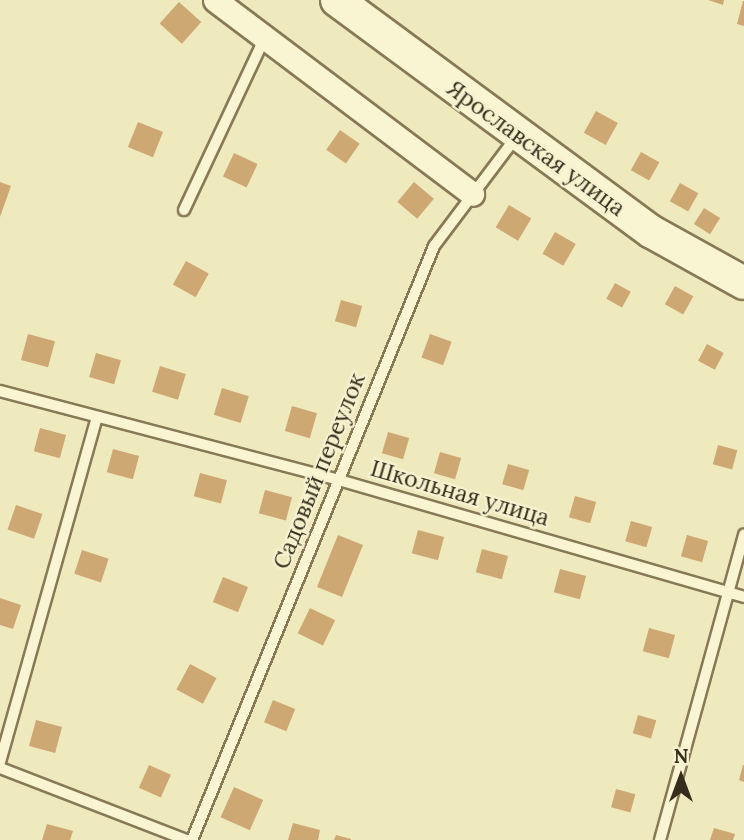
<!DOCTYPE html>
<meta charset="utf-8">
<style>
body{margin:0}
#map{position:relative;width:744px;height:840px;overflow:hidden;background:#efe9be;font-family:Lora,serif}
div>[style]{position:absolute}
.building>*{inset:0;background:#cea873;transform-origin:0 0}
.roads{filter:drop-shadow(2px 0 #877956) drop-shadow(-2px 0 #877956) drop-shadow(0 2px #877956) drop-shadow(0 -2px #877956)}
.service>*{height:10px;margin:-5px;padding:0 5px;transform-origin:5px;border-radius:5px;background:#f9f4d1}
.minor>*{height:23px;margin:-11.5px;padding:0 11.5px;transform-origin:11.5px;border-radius:11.5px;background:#f9f4d1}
.secondary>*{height:32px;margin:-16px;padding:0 16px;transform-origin:16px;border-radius:16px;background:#f9f4d1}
span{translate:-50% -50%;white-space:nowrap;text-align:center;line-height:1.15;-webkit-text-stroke:5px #f6f1ce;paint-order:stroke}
.street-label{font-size:23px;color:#362d1c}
.north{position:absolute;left:646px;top:742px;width:70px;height:70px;-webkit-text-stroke:5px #f6f1ce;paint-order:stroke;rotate:0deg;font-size:19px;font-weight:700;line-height:28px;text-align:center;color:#362d1c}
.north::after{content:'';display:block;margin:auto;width:24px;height:32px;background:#362d1c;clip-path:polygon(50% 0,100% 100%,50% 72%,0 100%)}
</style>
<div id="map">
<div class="building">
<div style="clip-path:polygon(708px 0,724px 0,723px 5px)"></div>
<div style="clip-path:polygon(743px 1px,744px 1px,744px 26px,737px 24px)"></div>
<div style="left:179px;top:2px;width:30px;height:29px;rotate:42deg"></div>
<div style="left:596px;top:111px;width:25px;height:25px;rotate:29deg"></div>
<div style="left:138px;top:122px;width:27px;height:27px;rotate:22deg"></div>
<div style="left:340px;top:130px;width:24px;height:24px;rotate:35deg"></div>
<div style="left:641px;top:152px;width:21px;height:21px;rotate:29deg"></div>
<div style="left:234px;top:153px;width:26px;height:26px;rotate:25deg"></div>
<div style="clip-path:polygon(0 182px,11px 186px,0 217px)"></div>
<div style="left:414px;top:182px;width:26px;height:26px;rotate:40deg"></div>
<div style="left:680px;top:183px;width:21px;height:21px;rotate:29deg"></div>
<div style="left:509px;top:205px;width:26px;height:26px;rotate:31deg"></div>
<div style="left:704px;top:208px;width:19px;height:19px;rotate:32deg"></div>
<div style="left:555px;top:232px;width:24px;height:25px;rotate:30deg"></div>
<div style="left:186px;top:261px;width:26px;height:27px;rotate:29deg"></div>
<div style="left:615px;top:283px;width:18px;height:18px;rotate:29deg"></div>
<div style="left:675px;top:286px;width:21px;height:21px;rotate:29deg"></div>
<div style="left:341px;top:300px;width:22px;height:22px;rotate:16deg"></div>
<div style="left:28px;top:334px;width:28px;height:27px;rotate:15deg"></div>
<div style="left:430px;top:334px;width:23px;height:25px;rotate:20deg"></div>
<div style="left:707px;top:344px;width:19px;height:19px;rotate:28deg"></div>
<div style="left:96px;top:353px;width:26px;height:25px;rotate:16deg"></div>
<div style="left:160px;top:366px;width:27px;height:27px;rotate:17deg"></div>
<div style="left:222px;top:388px;width:28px;height:28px;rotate:17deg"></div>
<div style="left:292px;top:406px;width:26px;height:26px;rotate:16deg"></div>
<div style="left:40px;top:428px;width:27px;height:24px;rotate:15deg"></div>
<div style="left:388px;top:432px;width:22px;height:22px;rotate:16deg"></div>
<div style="left:718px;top:445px;width:20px;height:20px;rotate:15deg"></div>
<div style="left:113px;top:449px;width:27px;height:24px;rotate:15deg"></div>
<div style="left:440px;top:452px;width:22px;height:22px;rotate:16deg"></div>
<div style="left:508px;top:464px;width:22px;height:21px;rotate:16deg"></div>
<div style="left:200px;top:473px;width:28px;height:24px;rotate:15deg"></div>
<div style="left:265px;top:490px;width:28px;height:24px;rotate:15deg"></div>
<div style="left:575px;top:496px;width:22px;height:22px;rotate:16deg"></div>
<div style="left:16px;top:505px;width:28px;height:26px;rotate:19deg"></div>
<div style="left:631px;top:521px;width:22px;height:21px;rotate:16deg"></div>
<div style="left:418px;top:530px;width:27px;height:24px;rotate:15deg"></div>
<div style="left:338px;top:535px;width:27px;height:56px;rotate:22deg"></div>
<div style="left:687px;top:535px;width:22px;height:22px;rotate:16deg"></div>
<div style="left:482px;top:549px;width:27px;height:24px;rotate:15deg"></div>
<div style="left:82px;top:550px;width:28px;height:25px;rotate:18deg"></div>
<div style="left:560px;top:569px;width:27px;height:24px;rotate:15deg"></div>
<div style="left:223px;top:577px;width:27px;height:27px;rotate:22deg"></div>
<div style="clip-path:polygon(0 598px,21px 605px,13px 629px,0 625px)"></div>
<div style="left:310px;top:608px;width:28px;height:28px;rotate:26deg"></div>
<div style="left:649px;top:628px;width:27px;height:24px;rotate:15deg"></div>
<div style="left:190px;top:664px;width:30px;height:29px;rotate:28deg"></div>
<div style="left:273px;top:700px;width:24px;height:24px;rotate:22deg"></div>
<div style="left:638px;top:715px;width:19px;height:19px;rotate:16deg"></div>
<div style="left:36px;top:720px;width:27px;height:27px;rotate:15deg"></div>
<div style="left:149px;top:765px;width:24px;height:25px;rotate:24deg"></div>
<div style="clip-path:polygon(743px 765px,744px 765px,744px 782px,739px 780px)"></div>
<div style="left:234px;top:787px;width:32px;height:33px;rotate:24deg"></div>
<div style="left:616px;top:789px;width:20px;height:19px;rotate:15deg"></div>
<div style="clip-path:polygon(293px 823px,320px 830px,318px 840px,288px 840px)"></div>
<div style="clip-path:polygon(47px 824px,73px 831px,70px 840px,42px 840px)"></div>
<div style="clip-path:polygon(714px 828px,735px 834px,733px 840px,710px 840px)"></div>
<div style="clip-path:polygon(336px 835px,351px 839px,351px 840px,334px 840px)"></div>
</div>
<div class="roads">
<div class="service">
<div style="left:184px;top:210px;width:189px;rotate:-64.9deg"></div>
<div style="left:0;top:391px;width:350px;rotate:14.7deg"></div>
<div style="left:339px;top:480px;width:422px;rotate:16.1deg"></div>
<div style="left:0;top:762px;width:357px;rotate:-74.3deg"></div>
<div style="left:0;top:768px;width:200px;rotate:21.1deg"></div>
<div style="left:192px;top:840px;width:641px;rotate:-67.83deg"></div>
<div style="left:434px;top:246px;width:136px;rotate:-53deg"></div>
<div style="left:660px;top:840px;width:317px;rotate:-74.6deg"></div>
</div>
<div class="minor">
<div style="left:215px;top:0;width:322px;rotate:37deg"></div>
</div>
<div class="secondary">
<div style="left:337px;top:0;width:391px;rotate:36.4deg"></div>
<div style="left:652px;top:232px;width:105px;rotate:29deg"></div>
</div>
</div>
<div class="street-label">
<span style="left:536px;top:148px;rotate:36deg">Ярославская улица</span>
<span style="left:319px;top:471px;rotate:-68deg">Садовый переулок</span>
<span style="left:460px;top:493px;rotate:16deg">Школьная улица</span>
</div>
<div class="north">N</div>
</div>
